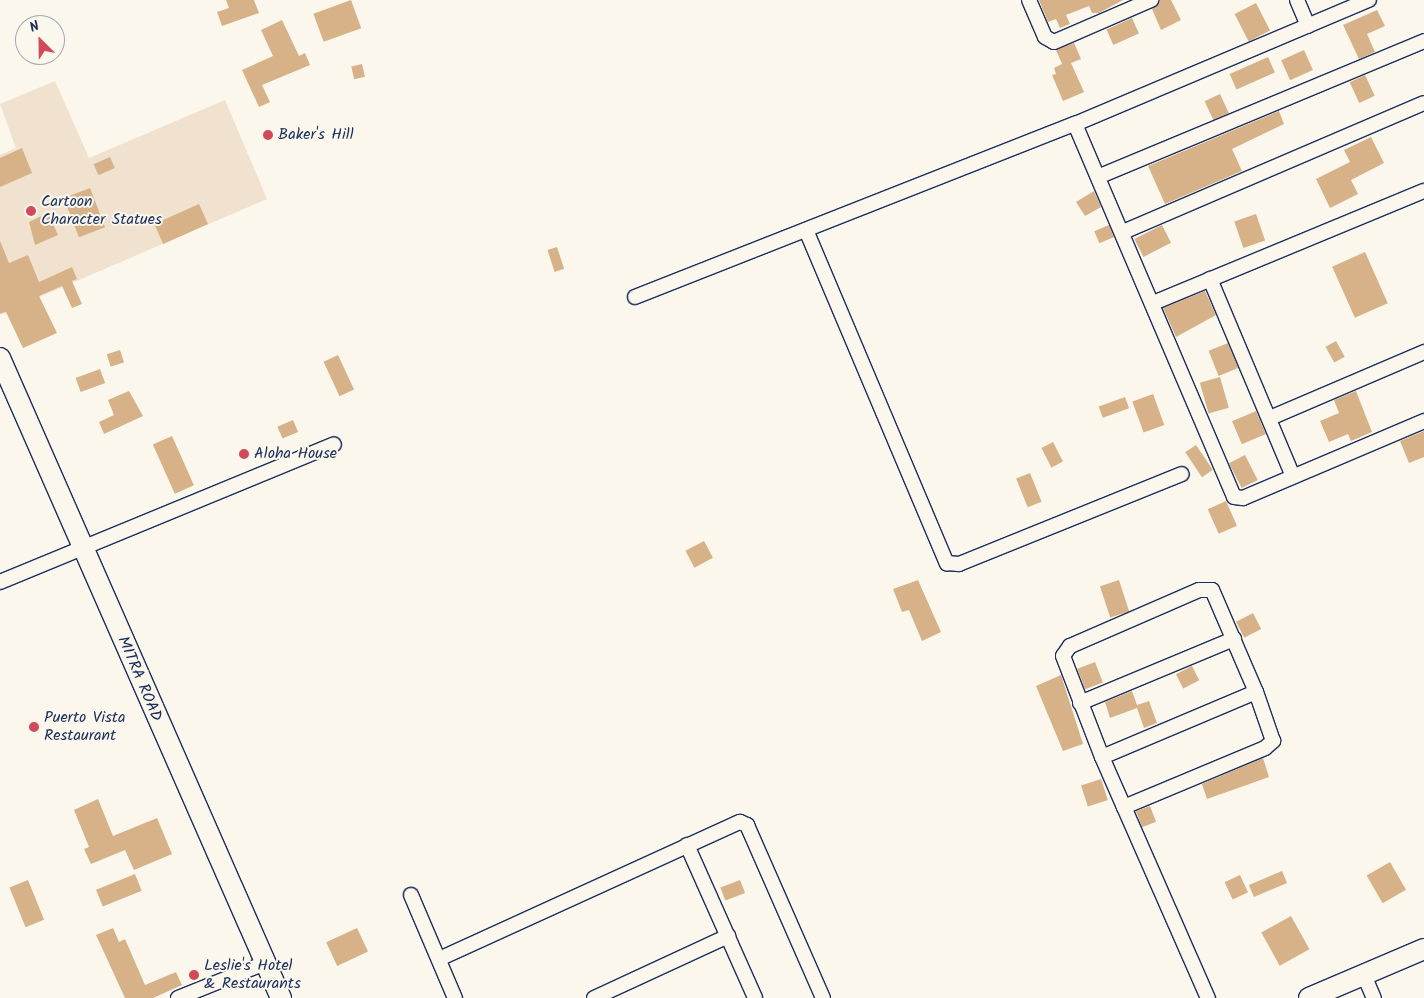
<!DOCTYPE html>
<style>
body{margin:0}
#map{position:relative;width:1424px;height:998px;overflow:hidden;background:#fbf7ec;font-family:Kalam,sans-serif}
div>[style]{position:absolute}
.built>*{inset:0;background:#f0e2ce}
.building>*{inset:0;background:#d7b289;transform-origin:0 0}
.roads{filter:drop-shadow(1px 0 #1b2f5e) drop-shadow(-1px 0 #1b2f5e) drop-shadow(0 1px #1b2f5e) drop-shadow(0 -1px #1b2f5e)}
.street>*{height:14px;margin:-7px;padding:0 7px;transform-origin:7px;border-radius:7px;background:#fbf7ec}
.secondary>*{height:20px;margin:-10px;padding:0 10px;transform-origin:10px;border-radius:10px;background:#fbf7ec}
.dots>*{width:14px;height:14px;translate:-50% -50%;box-sizing:border-box;border:2px solid #fbf7ec;border-radius:50%}
span{translate:-50% -50%;white-space:nowrap;text-align:center;line-height:1.15;-webkit-text-stroke:4px #fbf7ec;paint-order:stroke}
.poi-label{font-size:16px;color:#1b2f5e}
.left{translate:0 -50%;text-align:left}
.street-label{font-size:16px;color:#1b2f5e}
.north{position:absolute;left:15px;top:15px;width:50px;height:50px;box-sizing:border-box;background:#fbf7ec;border:1px solid #a1a7b3;border-radius:50%;rotate:337deg;font-size:14px;font-weight:700;line-height:20px;text-align:center;color:#1b2f5e}
.north::after{content:'';display:block;margin:auto;width:18px;height:22px;background:#d1495b;clip-path:polygon(50% 0,100% 100%,50% 72%,0 100%)}
</style>
<div id="map">
<div class="built">
<div style="clip-path:polygon(55px 81px,89px 158px,225px 100px,267px 199px,0 314px,0 155px,16px 148px,0 104px)"></div>
</div>
<div class="building">
<div style="clip-path:polygon(226px 0,254px 0,259px 13px,222px 26px,217px 12px,229px 8px)"></div>
<div style="left:351px;top:0;width:30px;height:40px;rotate:70deg"></div>
<div style="clip-path:polygon(1039px 0,1123px 0,1099px 13px,1092px 13px,1089px 6px,1066px 15px,1070px 24px,1060px 28px,1056px 19px,1048px 22px)"></div>
<div style="clip-path:polygon(1160px 0,1171px 0,1181px 20px,1161px 30px,1152px 9px)"></div>
<div style="left:1256px;top:3px;width:31px;height:24px;rotate:63deg"></div>
<div style="clip-path:polygon(1377px 10px,1385px 26px,1367px 34px,1375px 52px,1359px 59px,1343px 25px)"></div>
<div style="left:1132px;top:18px;width:17px;height:28px;rotate:66deg"></div>
<div style="clip-path:polygon(282px 20px,299px 56px,305px 53px,310px 65px,262px 85px,270px 102px,259px 107px,242px 70px,273px 56px,261px 30px)"></div>
<div style="clip-path:polygon(1074px 43px,1081px 59px,1071px 63px,1084px 92px,1063px 101px,1052px 75px,1056px 74px,1054px 68px,1062px 64px,1056px 50px)"></div>
<div style="left:1304px;top:50px;width:22px;height:25px;rotate:66deg"></div>
<div style="left:1268px;top:57px;width:17px;height:42px;rotate:66deg"></div>
<div style="left:362px;top:64px;width:13px;height:11px;rotate:77deg"></div>
<div style="left:1365px;top:75px;width:23px;height:17px;rotate:65deg"></div>
<div style="left:1220px;top:94px;width:21px;height:17px;rotate:65deg"></div>
<div style="clip-path:polygon(1279px 111px,1284px 124px,1232px 149px,1242px 171px,1165px 204px,1148px 166px)"></div>
<div style="clip-path:polygon(1371px 137px,1384px 163px,1351px 180px,1358px 194px,1330px 208px,1316px 179px,1350px 162px,1344px 150px)"></div>
<div style="clip-path:polygon(22px 148px,32px 173px,0 187px,0 158px)"></div>
<div style="left:110px;top:157px;width:12px;height:18px;rotate:66deg"></div>
<div style="left:90px;top:188px;width:42px;height:28px;rotate:69deg"></div>
<div style="clip-path:polygon(1094px 191px,1101px 207px,1085px 216px,1076px 202px)"></div>
<div style="left:199px;top:204px;width:22px;height:49px;rotate:66deg"></div>
<div style="clip-path:polygon(48px 213px,58px 235px,35px 245px,29px 222px)"></div>
<div style="left:1256px;top:214px;width:28px;height:23px;rotate:71deg"></div>
<div style="left:1109px;top:225px;width:13px;height:16px;rotate:67deg"></div>
<div style="left:1162px;top:225px;width:20px;height:31px;rotate:63deg"></div>
<div style="clip-path:polygon(0 241px,9px 263px,28px 255px,39px 282px,72px 267px,77px 279px,72px 281px,82px 304px,72px 308px,62px 286px,39px 296px,57px 333px,23px 348px,6px 312px,0 314px)"></div>
<div style="left:557px;top:247px;width:23px;height:10px;rotate:72deg"></div>
<div style="left:1365px;top:252px;width:56px;height:36px;rotate:66deg"></div>
<div style="clip-path:polygon(1205px 291px,1216px 315px,1176px 337px,1163px 308px)"></div>
<div style="left:1336px;top:341px;width:18px;height:12px;rotate:61deg"></div>
<div style="left:1228px;top:343px;width:27px;height:21px;rotate:68deg"></div>
<div style="left:120px;top:350px;width:13px;height:14px;rotate:72deg"></div>
<div style="left:338px;top:355px;width:38px;height:16px;rotate:65deg"></div>
<div style="left:100px;top:369px;width:15px;height:26px;rotate:70deg"></div>
<div style="left:1220px;top:377px;width:32px;height:21px;rotate:74deg"></div>
<div style="clip-path:polygon(129px 391px,143px 416px,104px 434px,99px 422px,114px 415px,108px 400px)"></div>
<div style="clip-path:polygon(1356px 391px,1372px 432px,1351px 441px,1348px 434px,1329px 442px,1320px 421px,1339px 413px,1334px 400px)"></div>
<div style="left:1153px;top:394px;width:33px;height:22px;rotate:70deg"></div>
<div style="left:1125px;top:397px;width:12px;height:28px;rotate:70deg"></div>
<div style="left:1256px;top:411px;width:25px;height:26px;rotate:67deg"></div>
<div style="left:293px;top:420px;width:13px;height:17px;rotate:67deg"></div>
<div style="clip-path:polygon(1424px 431px,1424px 457px,1409px 463px,1400px 441px)"></div>
<div style="left:172px;top:436px;width:54px;height:21px;rotate:66deg"></div>
<div style="left:1053px;top:442px;width:22px;height:13px;rotate:63deg"></div>
<div style="left:1196px;top:445px;width:30px;height:13px;rotate:56deg"></div>
<div style="left:1245px;top:455px;width:28px;height:18px;rotate:63deg"></div>
<div style="left:1030px;top:473px;width:31px;height:15px;rotate:68deg"></div>
<div style="left:1226px;top:501px;width:27px;height:20px;rotate:66deg"></div>
<div style="left:704px;top:541px;width:19px;height:21px;rotate:62deg"></div>
<div style="clip-path:polygon(918px 580px,941px 632px,922px 641px,909px 610px,902px 612px,893px 589px)"></div>
<div style="left:1119px;top:580px;width:33px;height:20px;rotate:72deg"></div>
<div style="left:1253px;top:613px;width:18px;height:19px;rotate:63deg"></div>
<div style="left:1095px;top:662px;width:22px;height:19px;rotate:69deg"></div>
<div style="left:1192px;top:666px;width:16px;height:18px;rotate:63deg"></div>
<div style="clip-path:polygon(1061px 675px,1083px 744px,1063px 751px,1036px 686px)"></div>
<div style="clip-path:polygon(1132px 691px,1137px 705px,1149px 701px,1157px 723px,1144px 728px,1137px 708px,1110px 718px,1105px 702px)"></div>
<div style="clip-path:polygon(1263px 758px,1269px 777px,1207px 799px,1202px 784px)"></div>
<div style="left:1101px;top:779px;width:22px;height:21px;rotate:72deg"></div>
<div style="clip-path:polygon(98px 799px,113px 836px,157px 818px,172px 854px,134px 870px,125px 850px,91px 864px,84px 849px,89px 847px,74px 810px)"></div>
<div style="left:1150px;top:806px;width:17px;height:15px;rotate:69deg"></div>
<div style="left:1390px;top:862px;width:32px;height:27px;rotate:60deg"></div>
<div style="left:1282px;top:871px;width:13px;height:36px;rotate:67deg"></div>
<div style="left:135px;top:874px;width:18px;height:42px;rotate:68deg"></div>
<div style="left:1240px;top:875px;width:19px;height:17px;rotate:65deg"></div>
<div style="left:28px;top:880px;width:43px;height:20px;rotate:68deg"></div>
<div style="left:740px;top:880px;width:14px;height:21px;rotate:69deg"></div>
<div style="left:1291px;top:916px;width:38px;height:34px;rotate:61deg"></div>
<div style="clip-path:polygon(113px 928px,119px 942px,125px 939px,145px 985px,176px 972px,182px 985px,153px 998px,125px 998px,96px 935px)"></div>
<div style="left:357px;top:928px;width:26px;height:34px;rotate:65deg"></div>
</div>
<div class="roads">
<div class="street">
<div style="left:1029px;top:0;width:40px;rotate:66.6deg"></div>
<div style="left:1045px;top:37px;width:10px;rotate:29deg"></div>
<div style="left:1054px;top:42px;width:106px;rotate:-23.4deg"></div>
<div style="left:1297px;top:0;width:28px;rotate:67deg"></div>
<div style="left:1075px;top:124px;width:405px;rotate:66.9deg"></div>
<div style="left:1234px;top:497px;width:9px;rotate:6deg"></div>
<div style="left:1243px;top:498px;width:197px;rotate:-23deg"></div>
<div style="left:1100px;top:176px;width:351px;rotate:-22.6deg"></div>
<div style="left:806px;top:230px;width:362px;rotate:67.1deg"></div>
<div style="left:947px;top:563px;width:12px;rotate:5deg"></div>
<div style="left:959px;top:564px;width:240px;rotate:-22deg"></div>
<div style="left:1123px;top:232px;width:327px;rotate:-23.2deg"></div>
<div style="left:1210px;top:279px;width:214px;rotate:67.2deg"></div>
<div style="left:635px;top:297px;width:473px;rotate:-21.5deg"></div>
<div style="left:1075px;top:124px;width:319px;rotate:-22.9deg"></div>
<div style="left:1153px;top:303px;width:293px;rotate:-22.5deg"></div>
<div style="left:1270px;top:418px;width:168px;rotate:-23.2deg"></div>
<div style="left:0;top:582px;width:361px;rotate:-22.4deg"></div>
<div style="left:1080px;top:703px;width:167px;rotate:-22.6deg"></div>
<div style="left:1102px;top:757px;width:167px;rotate:-22.9deg"></div>
<div style="left:1124px;top:807px;width:153px;rotate:-22.7deg"></div>
<div style="left:1265px;top:748px;width:11px;rotate:-41deg"></div>
<div style="left:1273px;top:741px;width:52px;rotate:-109.1deg"></div>
<div style="left:1256px;top:692px;width:111px;rotate:-113.3deg"></div>
<div style="left:1212px;top:590px;width:13px;rotate:180deg"></div>
<div style="left:1199px;top:590px;width:141px;rotate:156.5deg"></div>
<div style="left:1070px;top:646px;width:12px;rotate:125deg"></div>
<div style="left:1063px;top:656px;width:108px;rotate:68.9deg"></div>
<div style="left:1102px;top:757px;width:55px;rotate:66.3deg"></div>
<div style="left:1124px;top:807px;width:209px;rotate:66.3deg"></div>
<div style="left:687px;top:845px;width:167px;rotate:66deg"></div>
<div style="left:411px;top:895px;width:112px;rotate:66.9deg"></div>
<div style="left:439px;top:959px;width:331px;rotate:-24.5deg"></div>
<div style="left:740px;top:822px;width:8px;rotate:23deg"></div>
<div style="left:747px;top:825px;width:189px;rotate:66.3deg"></div>
<div style="left:1364px;top:975px;width:25px;rotate:67deg"></div>
<div style="left:178px;top:998px;width:94px;rotate:-21.9deg"></div>
<div style="left:594px;top:998px;width:148px;rotate:-24.8deg"></div>
</div>
<div class="secondary">
<div style="left:0;top:358px;width:699px;rotate:66.3deg"></div>
<div style="left:1309px;top:998px;width:125px;rotate:-23.1deg"></div>
</div>
</div>
<div class="dots">
<div style="left:268px;top:135px;background:#d1495b"></div>
<div style="left:31px;top:211px;background:#d1495b"></div>
<div style="left:244px;top:454px;background:#d1495b"></div>
<div style="left:34px;top:727px;background:#d1495b"></div>
<div style="left:194px;top:975px;background:#d1495b"></div>
</div>
<div class="poi-label">
<span class="left" style="left:278px;top:135px">Baker's Hill</span>
<span class="left" style="left:41px;top:211px">Cartoon<br>Character Statues</span>
<span class="left" style="left:254px;top:454px">Aloha House</span>
<span class="left" style="left:44px;top:727px">Puerto Vista<br>Restaurant</span>
<span class="left" style="left:204px;top:975px">Leslie's Hotel<br>&amp; Restaurants</span>
</div>
<div class="street-label">
<span style="left:139px;top:679px;rotate:67deg">MITRA ROAD</span>
</div>
<div class="north">N</div>
</div>
